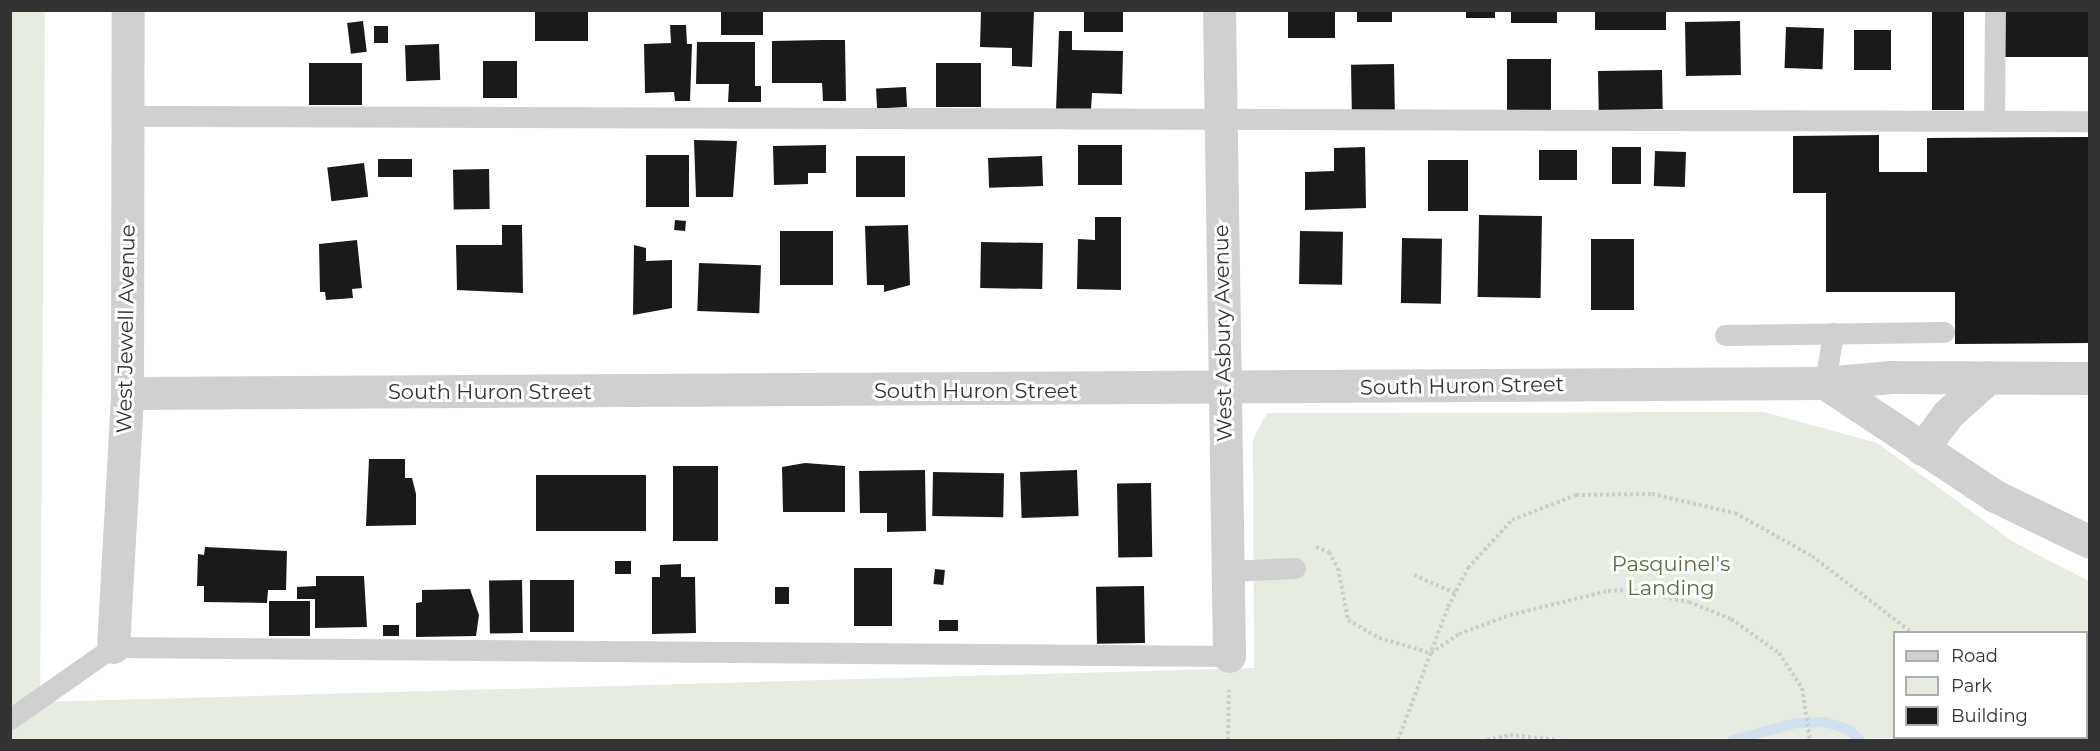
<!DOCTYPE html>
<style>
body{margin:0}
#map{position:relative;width:2100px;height:751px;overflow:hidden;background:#fff;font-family:Montserrat,sans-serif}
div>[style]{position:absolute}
.green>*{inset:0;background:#e6ecdf}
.water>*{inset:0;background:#cfe2ee}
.stream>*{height:10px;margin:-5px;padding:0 5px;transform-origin:5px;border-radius:5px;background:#cfe2ee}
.building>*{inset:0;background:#1a1a1a;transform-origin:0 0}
.path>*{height:4px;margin-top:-2px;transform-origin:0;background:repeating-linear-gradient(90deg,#cdcdcd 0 3px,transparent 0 6px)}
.service>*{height:21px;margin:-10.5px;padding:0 10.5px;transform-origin:10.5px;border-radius:10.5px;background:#d0d0d0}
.minor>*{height:33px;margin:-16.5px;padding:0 16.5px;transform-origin:16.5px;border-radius:16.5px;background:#d0d0d0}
span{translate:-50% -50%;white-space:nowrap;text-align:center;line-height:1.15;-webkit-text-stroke:6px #fff;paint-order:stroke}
.street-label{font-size:21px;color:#333}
.park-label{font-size:21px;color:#56703f}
.frame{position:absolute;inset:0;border:12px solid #333;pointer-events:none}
.legend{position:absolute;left:1893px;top:631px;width:195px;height:108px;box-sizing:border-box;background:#fff;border:2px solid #adadad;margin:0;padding:8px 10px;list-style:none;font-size:18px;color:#333}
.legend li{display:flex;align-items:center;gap:12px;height:30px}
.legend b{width:30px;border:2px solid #adadad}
</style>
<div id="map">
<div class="green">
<div style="clip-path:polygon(10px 11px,45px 11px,40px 702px,1254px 668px,1253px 439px,1267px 413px,1764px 412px,1877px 443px,2015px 543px,2089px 581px,2089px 732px,2086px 632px,1894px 632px,1894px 738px,2054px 738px,11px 740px)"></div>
</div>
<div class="water">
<div style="clip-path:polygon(2087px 732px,2089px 740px,2035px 740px,2086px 738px)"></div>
</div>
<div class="stream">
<div style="left:1733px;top:740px;width:66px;rotate:-14.9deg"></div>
<div style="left:1797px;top:723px;width:28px;rotate:-2deg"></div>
<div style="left:1825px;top:722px;width:23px;rotate:18deg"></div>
<div style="left:1847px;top:729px;width:17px;rotate:40deg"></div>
</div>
<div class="building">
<div style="left:535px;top:10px;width:53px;height:31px"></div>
<div style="left:721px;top:10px;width:42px;height:25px"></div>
<div style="clip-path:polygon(981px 10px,1034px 10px,1032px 67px,1012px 66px,1012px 48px,980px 47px)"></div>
<div style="left:1084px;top:10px;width:39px;height:22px"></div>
<div style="left:1288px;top:10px;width:47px;height:28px"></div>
<div style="left:1357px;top:10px;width:35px;height:12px"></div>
<div style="left:1466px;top:10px;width:29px;height:8px"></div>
<div style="left:1511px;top:10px;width:46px;height:13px"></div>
<div style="left:1595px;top:10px;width:71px;height:20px"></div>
<div style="left:1932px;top:10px;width:32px;height:100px"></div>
<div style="left:2001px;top:10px;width:89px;height:47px"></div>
<div style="left:363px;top:21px;width:31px;height:16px;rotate:83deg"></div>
<div style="left:1740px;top:21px;width:54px;height:55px;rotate:89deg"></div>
<div style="clip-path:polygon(670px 25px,686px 25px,687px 44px,692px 44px,690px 101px,675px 101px,674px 92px,645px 93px,644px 44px,671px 43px)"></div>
<div style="left:374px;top:26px;width:14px;height:17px"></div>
<div style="left:1786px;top:27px;width:38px;height:41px;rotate:2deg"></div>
<div style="left:1854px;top:30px;width:37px;height:40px"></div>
<div style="clip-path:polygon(1059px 31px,1072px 31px,1072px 50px,1123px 51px,1122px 94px,1092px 93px,1091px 110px,1056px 110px)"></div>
<div style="clip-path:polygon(822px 40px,845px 40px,846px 101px,823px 101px,822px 83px,772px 83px,772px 41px)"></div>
<div style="clip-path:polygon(697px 42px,755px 42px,755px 86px,761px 86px,761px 102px,728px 102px,729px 84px,696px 84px)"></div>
<div style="left:439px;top:44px;width:36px;height:34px;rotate:88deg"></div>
<div style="left:1507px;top:59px;width:44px;height:54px"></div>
<div style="left:483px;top:61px;width:34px;height:37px"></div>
<div style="left:309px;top:63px;width:53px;height:42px"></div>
<div style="left:981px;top:63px;width:44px;height:45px;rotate:90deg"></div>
<div style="left:1394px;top:64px;width:49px;height:43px;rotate:89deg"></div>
<div style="left:1662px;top:70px;width:39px;height:64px;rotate:89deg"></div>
<div style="left:906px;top:87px;width:20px;height:30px;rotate:87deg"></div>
<div style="clip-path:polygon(1879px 135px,1879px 172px,1927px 172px,1927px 138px,2090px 137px,2090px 343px,1955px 344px,1955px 292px,1826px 292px,1826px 193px,1793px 193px,1793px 136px)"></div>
<div style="clip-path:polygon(694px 140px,737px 141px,733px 197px,696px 197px)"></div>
<div style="clip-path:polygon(826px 145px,826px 173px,808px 173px,808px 184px,774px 185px,773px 146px)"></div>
<div style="left:1122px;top:145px;width:40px;height:44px;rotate:90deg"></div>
<div style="clip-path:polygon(1365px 147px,1366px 208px,1305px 210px,1305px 172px,1334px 171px,1334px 148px)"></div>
<div style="left:1612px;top:147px;width:29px;height:37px"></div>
<div style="left:1539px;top:150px;width:38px;height:30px"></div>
<div style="left:1655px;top:151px;width:31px;height:35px;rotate:2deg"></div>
<div style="left:646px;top:155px;width:43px;height:52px"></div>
<div style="left:905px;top:156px;width:41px;height:49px;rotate:90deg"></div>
<div style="left:1042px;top:156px;width:30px;height:54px;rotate:88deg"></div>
<div style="left:378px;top:159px;width:34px;height:18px"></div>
<div style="left:1428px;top:160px;width:40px;height:51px"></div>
<div style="left:364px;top:163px;width:34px;height:37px;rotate:83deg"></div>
<div style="left:489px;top:169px;width:40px;height:36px;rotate:89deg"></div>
<div style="left:1479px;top:215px;width:63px;height:82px;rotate:1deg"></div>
<div style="clip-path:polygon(1095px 217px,1121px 217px,1121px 290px,1077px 289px,1078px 239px,1095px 240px)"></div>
<div style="left:675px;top:220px;width:11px;height:10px;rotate:5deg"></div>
<div style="clip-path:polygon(502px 225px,522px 225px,523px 293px,457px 290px,456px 245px,502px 245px)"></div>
<div style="clip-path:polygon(908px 225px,910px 285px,884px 292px,884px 285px,867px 285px,865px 226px)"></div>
<div style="left:780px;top:231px;width:53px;height:54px"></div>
<div style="left:1300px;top:231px;width:43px;height:53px;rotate:1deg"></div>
<div style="left:1402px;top:238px;width:40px;height:65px;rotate:1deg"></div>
<div style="left:1591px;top:239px;width:43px;height:71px"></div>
<div style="clip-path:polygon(357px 240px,362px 288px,352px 289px,353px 298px,326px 300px,325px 292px,320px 292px,319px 244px)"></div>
<div style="left:981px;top:242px;width:62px;height:46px;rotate:1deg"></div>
<div style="clip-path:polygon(634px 245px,646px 248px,646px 261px,672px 260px,672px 308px,633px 315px)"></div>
<div style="left:699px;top:263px;width:62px;height:48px;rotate:2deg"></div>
<div style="clip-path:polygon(369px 459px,405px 459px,405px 478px,412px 478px,416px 494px,416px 525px,366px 526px)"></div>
<div style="clip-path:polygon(805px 463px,845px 466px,845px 512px,783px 512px,782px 467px)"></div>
<div style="left:673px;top:466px;width:45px;height:75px"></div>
<div style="clip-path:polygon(925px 470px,926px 531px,887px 532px,887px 513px,860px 513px,859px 471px)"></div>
<div style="left:1077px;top:470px;width:46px;height:57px;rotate:88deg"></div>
<div style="left:933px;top:472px;width:71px;height:44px;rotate:1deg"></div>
<div style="left:536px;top:475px;width:110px;height:56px"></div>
<div style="left:1151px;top:483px;width:74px;height:34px;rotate:89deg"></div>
<div style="clip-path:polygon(205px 547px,287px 551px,286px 590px,268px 590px,267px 603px,204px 602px,204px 586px,197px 586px,198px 554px,204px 555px)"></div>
<div style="left:615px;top:561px;width:16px;height:13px"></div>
<div style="clip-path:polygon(681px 564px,681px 577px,695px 577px,696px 633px,652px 634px,652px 577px,660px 577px,660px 565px)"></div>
<div style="left:892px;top:568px;width:58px;height:38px;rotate:90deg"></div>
<div style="left:935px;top:569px;width:10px;height:15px;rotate:6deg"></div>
<div style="clip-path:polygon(316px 576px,364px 576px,367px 627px,315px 628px,315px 599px,297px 599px,297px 587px,316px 586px)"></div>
<div style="left:522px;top:580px;width:53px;height:33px;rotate:89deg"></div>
<div style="left:530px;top:580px;width:44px;height:52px"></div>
<div style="left:1144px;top:586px;width:57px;height:48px;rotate:89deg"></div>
<div style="left:775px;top:587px;width:14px;height:17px"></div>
<div style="clip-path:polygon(470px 589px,479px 615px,476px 636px,416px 637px,416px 603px,422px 602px,422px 590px)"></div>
<div style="left:269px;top:601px;width:41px;height:35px"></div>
<div style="left:939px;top:620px;width:19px;height:11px"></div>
<div style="left:383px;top:625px;width:16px;height:11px"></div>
</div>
<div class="path">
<div style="left:1316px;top:547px;width:14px;rotate:21deg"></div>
<div style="left:1329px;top:552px;width:18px;rotate:61deg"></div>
<div style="left:1338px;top:568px;width:53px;rotate:79.1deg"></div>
<div style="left:1348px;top:620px;width:36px;rotate:30deg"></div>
<div style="left:1379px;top:638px;width:54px;rotate:16.1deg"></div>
<div style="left:1431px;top:653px;width:34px;rotate:-34deg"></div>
<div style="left:1459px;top:634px;width:54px;rotate:-20.4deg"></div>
<div style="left:1510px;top:615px;width:101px;rotate:-13.8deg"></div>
<div style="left:1608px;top:591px;width:20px;rotate:-3deg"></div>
<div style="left:1628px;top:590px;width:62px;rotate:11.1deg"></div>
<div style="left:1689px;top:602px;width:45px;rotate:22deg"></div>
<div style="left:1731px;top:619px;width:59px;rotate:35.3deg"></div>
<div style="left:1779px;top:653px;width:42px;rotate:56.7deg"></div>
<div style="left:1802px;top:688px;width:53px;rotate:81.3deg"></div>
<div style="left:1414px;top:575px;width:45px;rotate:23.7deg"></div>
<div style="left:2086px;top:659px;width:4px;rotate:14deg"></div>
<div style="left:1228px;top:740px;width:50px;rotate:-88.9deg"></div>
<div style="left:1398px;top:740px;width:142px;rotate:-69.4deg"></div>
<div style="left:1448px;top:607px;width:44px;rotate:-62.9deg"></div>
<div style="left:1468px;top:568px;width:65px;rotate:-47.5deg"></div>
<div style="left:1512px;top:520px;width:69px;rotate:-21.3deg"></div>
<div style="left:1576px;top:495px;width:76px;rotate:-0.8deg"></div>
<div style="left:1652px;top:494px;width:85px;rotate:12.9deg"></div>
<div style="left:1735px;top:513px;width:88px;rotate:29.2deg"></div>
<div style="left:1812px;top:556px;width:125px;rotate:37.5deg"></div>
<div style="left:1487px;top:740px;width:24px;rotate:-12deg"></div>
<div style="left:1510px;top:735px;width:46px;rotate:6.2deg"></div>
</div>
<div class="service">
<div style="left:128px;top:116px;width:1962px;rotate:0.15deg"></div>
<div style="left:1994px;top:121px;width:111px;rotate:-89.5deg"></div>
<div style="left:1725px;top:335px;width:219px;rotate:-0.8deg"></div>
<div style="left:1825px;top:383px;width:51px;rotate:-80.9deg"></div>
<div style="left:1228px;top:571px;width:67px;rotate:-2.6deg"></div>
<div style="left:10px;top:719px;width:126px;rotate:-35deg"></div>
<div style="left:113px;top:647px;width:1116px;rotate:0.46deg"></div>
</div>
<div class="minor">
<div style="left:1219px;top:10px;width:646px;rotate:89.11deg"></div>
<div style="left:1825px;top:383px;width:66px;rotate:-5.2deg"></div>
<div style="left:1891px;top:377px;width:199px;rotate:0.3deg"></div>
<div style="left:127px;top:393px;width:1698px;rotate:-0.34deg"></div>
<div style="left:1825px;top:383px;width:204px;rotate:33.6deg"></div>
<div style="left:1995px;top:496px;width:106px;rotate:25.8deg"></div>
<div style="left:1922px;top:449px;width:44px;rotate:-53.4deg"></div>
<div style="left:1948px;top:414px;width:55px;rotate:-42.1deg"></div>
<div style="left:113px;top:647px;width:254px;rotate:-86.8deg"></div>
<div style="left:127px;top:393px;width:383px;rotate:-89.9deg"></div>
</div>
<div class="street-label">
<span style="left:126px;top:329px;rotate:-89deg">West Jewell Avenue</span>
<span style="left:1223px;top:333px;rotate:-91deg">West Asbury Avenue</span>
<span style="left:1462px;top:386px;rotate:-1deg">South Huron Street</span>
<span style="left:976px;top:391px">South Huron Street</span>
<span style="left:490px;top:392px">South Huron Street</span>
</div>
<div class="park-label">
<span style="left:1671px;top:576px">Pasquinel's<br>Landing</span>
</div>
<div class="frame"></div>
<ul class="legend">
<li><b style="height:8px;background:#d0d0d0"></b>Road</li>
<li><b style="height:16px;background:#e6ecdf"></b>Park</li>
<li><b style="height:16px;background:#1a1a1a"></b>Building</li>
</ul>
</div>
